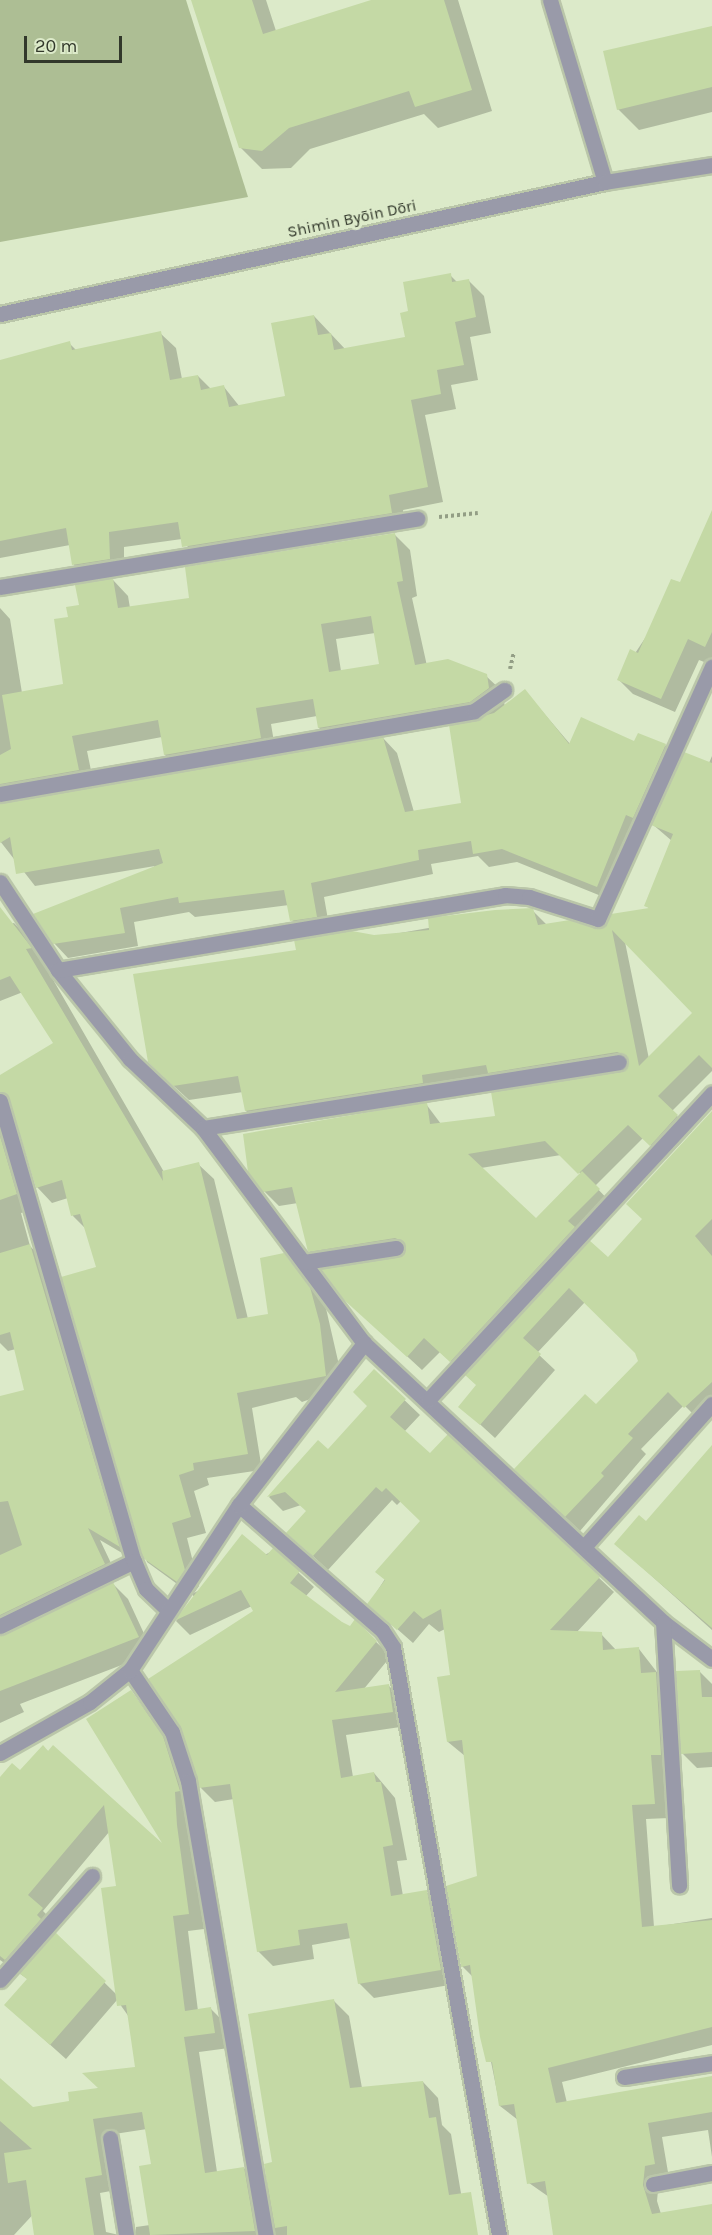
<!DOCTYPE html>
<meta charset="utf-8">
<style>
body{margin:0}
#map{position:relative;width:712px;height:2235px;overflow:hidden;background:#dceac9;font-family:Karla,sans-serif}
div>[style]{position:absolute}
.green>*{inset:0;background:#adbe94}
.shadow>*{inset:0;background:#0003}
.building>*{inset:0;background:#c4d9a5}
.path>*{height:4px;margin-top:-2px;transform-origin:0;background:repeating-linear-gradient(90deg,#939e85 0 3px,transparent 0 6px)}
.roads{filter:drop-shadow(2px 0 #bac6a9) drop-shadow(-2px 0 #bac6a9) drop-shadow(0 2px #bac6a9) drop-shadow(0 -2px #bac6a9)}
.service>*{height:15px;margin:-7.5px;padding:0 7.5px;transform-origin:7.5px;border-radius:7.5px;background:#999aa9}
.minor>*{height:15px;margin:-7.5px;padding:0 7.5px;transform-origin:7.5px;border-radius:7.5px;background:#999aa9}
.tertiary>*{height:15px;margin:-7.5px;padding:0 7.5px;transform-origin:7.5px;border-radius:7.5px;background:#999aa9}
span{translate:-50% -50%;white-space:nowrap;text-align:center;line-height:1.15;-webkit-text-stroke:6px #dceac9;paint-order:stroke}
.street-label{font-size:16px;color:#32382b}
.scale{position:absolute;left:24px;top:36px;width:98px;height:27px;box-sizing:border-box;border:3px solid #32382b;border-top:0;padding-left:8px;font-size:18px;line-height:21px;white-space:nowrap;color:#32382b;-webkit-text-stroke:4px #dceac9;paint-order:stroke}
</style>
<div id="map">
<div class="green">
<div style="clip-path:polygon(0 0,186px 0,248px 197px,0 242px)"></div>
</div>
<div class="shadow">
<div style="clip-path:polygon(193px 0,266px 0,276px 31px,376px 0,458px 0,492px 111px,438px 128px,424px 114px,310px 149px,291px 168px,262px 169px,241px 148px)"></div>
<div style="clip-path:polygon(712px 27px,712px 112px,639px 130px,618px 109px)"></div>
<div style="clip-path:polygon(450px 275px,457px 282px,468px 280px,484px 296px,491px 333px,470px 337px,478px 380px,451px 385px,456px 409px,425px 415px,443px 502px,403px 510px,406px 528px,199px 562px,182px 539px,124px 547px,124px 574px,89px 580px,74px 565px,70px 545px,0 558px,0 361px,69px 343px,77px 351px,160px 333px,176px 348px,182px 379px,198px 376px,211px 389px,224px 387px,240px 407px,286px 397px,314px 316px,346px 350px,407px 338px,410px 312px)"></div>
<div style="clip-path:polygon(712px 513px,712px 665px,699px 660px,675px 712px,633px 694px,618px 679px,681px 584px)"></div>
<div style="clip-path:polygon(evenodd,394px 534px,410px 550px,417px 596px,412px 598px,427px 666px,486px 676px,502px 691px,505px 707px,525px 691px,570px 744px,665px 745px,681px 761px,709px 763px,712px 756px,712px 1071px,672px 1111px,692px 1131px,666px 1159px,643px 1138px,595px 1186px,613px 1205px,582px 1236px,608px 1259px,644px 1219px,712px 1114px,712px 1410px,700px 1421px,684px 1405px,641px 1449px,646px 1454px,580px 1531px,530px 1484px,639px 1361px,637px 1353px,585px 1302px,537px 1353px,555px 1370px,495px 1438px,460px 1406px,478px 1386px,440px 1352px,422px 1370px,360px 1313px,406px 1253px,324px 1265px,309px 1251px,298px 1203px,279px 1206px,264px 1191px,426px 1104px,441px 1124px,497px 1117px,629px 1067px,261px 1125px,246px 1111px,243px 1092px,189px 1100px,164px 1077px,297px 951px,532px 910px,547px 925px,600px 930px,650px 909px,646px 905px,672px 841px,651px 823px,647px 831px,640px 828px,611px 900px,517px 862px,489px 867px,478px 856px,431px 864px,433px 874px,324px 897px,330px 931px,306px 935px,292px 920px,289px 905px,195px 917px,189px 912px,134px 922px,138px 946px,68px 958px,54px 943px,155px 866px,35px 886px,0 841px,0 831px,383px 738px,397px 753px,414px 812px,463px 805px,461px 721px,335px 743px,319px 728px,317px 716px,271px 724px,276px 754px,181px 770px,165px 755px,162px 737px,87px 751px,94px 785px,21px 798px,0 785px,0 608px,10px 619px,22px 693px,65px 685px,70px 618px,113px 580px,128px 596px,130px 608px,191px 600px,394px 534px,375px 633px,381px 665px,341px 671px,336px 639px,375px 633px,394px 534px,625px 942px,694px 1013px,649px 1059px,625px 942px,394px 534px,561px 1155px,581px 1174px,536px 1221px,481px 1168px,561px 1155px)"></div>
<div style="clip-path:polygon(14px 923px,29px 938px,164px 1172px,198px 1164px,214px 1179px,248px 1319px,269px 1315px,284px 1254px,325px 1304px,344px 1387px,302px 1402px,296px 1397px,252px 1408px,262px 1470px,207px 1478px,209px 1485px,194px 1491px,206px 1533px,187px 1538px,199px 1586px,194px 1593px,274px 1550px,314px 1587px,305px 1597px,350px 1628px,355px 1622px,391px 1656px,363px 1690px,389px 1686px,403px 1700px,407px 1726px,346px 1735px,353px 1777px,374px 1773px,395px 1798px,407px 1860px,397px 1861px,403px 1896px,426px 1891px,441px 1906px,455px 1984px,374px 1998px,359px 1983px,351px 1938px,312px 1945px,314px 1959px,273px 1966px,258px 1951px,234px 1799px,215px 1802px,201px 1788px,255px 1612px,252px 1606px,190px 1635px,176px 1621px,195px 1597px,147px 1562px,63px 1278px,98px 1268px,86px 1229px,73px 1216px,68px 1198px,52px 1203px,37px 1187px,14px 1108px,7px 1110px,32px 1210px,21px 1213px,30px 1246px,45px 1262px,134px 1560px,100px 1540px,119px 1580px,112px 1583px,128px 1599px,153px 1653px,20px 1704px,24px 1712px,0 1723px,0 1398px,25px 1391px,16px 1349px,8px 1351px,0 1343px,0 1076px,55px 1044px,23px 992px,0 1001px,0 928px)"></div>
<div style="clip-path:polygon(374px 1371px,420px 1415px,404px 1432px,430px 1455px,448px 1436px,614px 1592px,576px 1633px,601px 1634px,616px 1650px,639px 1649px,670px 1689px,669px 1818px,646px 1819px,654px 1927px,712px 1918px,712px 2045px,562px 2082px,567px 2103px,712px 2078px,712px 2157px,708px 2130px,662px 2137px,669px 2178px,659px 2180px,657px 2201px,661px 2214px,712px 2208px,712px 2235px,555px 2235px,549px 2197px,529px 2183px,518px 2120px,500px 2106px,474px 1978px,462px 1966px,478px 1877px,465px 1756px,448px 1742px,452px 1676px,445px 1629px,439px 1632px,429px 1624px,413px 1643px,369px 1604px,422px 1521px,401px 1501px,397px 1505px,392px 1500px,328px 1570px,288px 1533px,308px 1511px,301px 1505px,283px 1511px,269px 1497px,319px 1443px,328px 1451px,369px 1406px)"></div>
<div style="clip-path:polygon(712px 1447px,712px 1630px,616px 1544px,646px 1523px)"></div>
<div style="clip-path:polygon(700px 1672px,712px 1684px,712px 1767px,697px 1768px,682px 1753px)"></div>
<div style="clip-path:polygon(evenodd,131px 1691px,178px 1753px,204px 1929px,188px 1931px,198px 2011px,211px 2009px,226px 2024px,229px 2048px,199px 2052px,217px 2172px,244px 2168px,259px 2184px,268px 2235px,136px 2235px,136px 2227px,150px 2225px,152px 2166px,147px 2129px,108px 2135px,116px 2190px,100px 2193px,106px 2232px,119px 2235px,52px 2235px,39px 2208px,14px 2235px,0 2235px,0 2080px,33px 2108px,71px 2102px,137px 2068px,129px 2017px,117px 2000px,66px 2059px,7px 2006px,29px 1980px,0 1960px,0 1779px,20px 1772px,43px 1747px,166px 1849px,131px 1691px,109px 1832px,117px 1888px,116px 1994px,52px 1931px,57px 1925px,43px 1911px,109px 1832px)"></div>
<div style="clip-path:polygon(334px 2001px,349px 2016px,362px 2088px,423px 2082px,438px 2098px,442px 2125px,451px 2134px,468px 2235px,273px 2235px,265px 2165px,274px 2163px)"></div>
</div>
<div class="building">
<div style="clip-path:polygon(191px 0,252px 0,263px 34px,371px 0,444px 0,472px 90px,415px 107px,409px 91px,289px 128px,262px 151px,239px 148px)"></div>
<div style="clip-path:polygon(712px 26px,712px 87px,617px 110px,603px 51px)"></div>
<div style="clip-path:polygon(451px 273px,452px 282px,469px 279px,476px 317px,455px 322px,464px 365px,437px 370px,441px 394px,411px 400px,428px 487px,389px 495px,392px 513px,182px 547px,178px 522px,109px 532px,110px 559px,72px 565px,66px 528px,0 541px,0 360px,70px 341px,72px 350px,161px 331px,170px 380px,198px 375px,201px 390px,224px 385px,229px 407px,285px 396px,271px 323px,314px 315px,318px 335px,331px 333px,334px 350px,405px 337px,400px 313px,408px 311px,403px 282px)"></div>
<div style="clip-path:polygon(712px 510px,712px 632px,705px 647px,688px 639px,661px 699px,617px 680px,630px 649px,638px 653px,671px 579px,680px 582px)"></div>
<div style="clip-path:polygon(evenodd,395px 533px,403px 581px,397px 582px,415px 665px,448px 659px,487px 674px,489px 688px,470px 702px,318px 728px,313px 699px,256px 708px,261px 738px,164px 755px,158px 720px,72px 736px,79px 770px,0 784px,0 755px,11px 749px,2px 695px,63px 684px,54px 619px,68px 617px,66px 607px,79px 605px,75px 585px,113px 578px,118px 608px,189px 598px,185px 567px,395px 533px,371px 616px,379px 664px,329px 672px,321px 624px,371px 616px)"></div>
<div style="clip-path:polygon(525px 689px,569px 744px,581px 717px,634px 741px,638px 733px,666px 744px,633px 818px,626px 815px,597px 887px,502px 849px,473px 854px,471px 841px,418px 850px,419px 860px,311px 883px,317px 917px,290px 921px,284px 890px,179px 903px,178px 897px,120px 908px,125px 933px,53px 944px,33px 914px,163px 863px,159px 849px,16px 874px,10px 837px,0 843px,0 804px,383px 737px,405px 812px,461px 803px,449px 725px,494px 713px)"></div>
<div style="clip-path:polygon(evenodd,684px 752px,712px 763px,712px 1068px,699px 1055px,658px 1096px,678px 1115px,650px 1146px,628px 1125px,578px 1174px,545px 1141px,468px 1154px,536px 1218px,582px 1171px,600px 1189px,568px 1221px,575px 1227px,450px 1362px,424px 1338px,407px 1357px,343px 1299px,321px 1269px,398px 1257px,405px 1252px,404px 1242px,395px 1238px,308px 1252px,292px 1187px,263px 1192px,248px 1172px,243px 1134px,427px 1102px,430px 1124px,495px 1116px,491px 1092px,621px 1072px,628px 1066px,627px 1056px,617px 1052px,488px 1073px,486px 1065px,422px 1075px,423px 1083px,245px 1111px,238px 1076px,173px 1086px,148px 1062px,133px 974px,296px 950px,294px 940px,352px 931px,374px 935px,429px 930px,428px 918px,495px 910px,533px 908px,538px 925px,570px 920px,600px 928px,611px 914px,649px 908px,644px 906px,673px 834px,651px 825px,684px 752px,612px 930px,692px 1013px,639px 1066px,612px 930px)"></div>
<div style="clip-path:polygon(0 907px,32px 948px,26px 949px,163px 1181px,162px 1171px,199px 1162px,237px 1319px,268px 1314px,260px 1258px,284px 1253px,310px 1287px,320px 1324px,326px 1376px,237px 1393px,248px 1454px,193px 1463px,194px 1470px,179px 1475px,191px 1517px,172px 1523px,185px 1570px,177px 1582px,143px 1558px,61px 1277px,96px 1267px,80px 1214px,71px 1216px,62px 1180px,36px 1188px,9px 1098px,0 1092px,0 1075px,53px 1043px,10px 976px,0 980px)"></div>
<div style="clip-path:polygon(712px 1111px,712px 1219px,695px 1236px,712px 1256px,712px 1382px,684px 1408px,668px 1392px,628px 1434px,633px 1438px,601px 1473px,604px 1476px,565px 1517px,514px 1469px,585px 1394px,596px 1404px,638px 1361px,635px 1353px,569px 1288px,523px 1338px,541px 1354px,480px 1425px,458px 1407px,476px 1385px,465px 1375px,589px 1240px,608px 1257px,642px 1219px,626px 1204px)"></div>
<div style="clip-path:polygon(0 1136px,17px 1194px,0 1200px)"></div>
<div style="clip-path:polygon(30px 1244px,120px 1547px,88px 1528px,105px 1564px,0 1615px,0 1555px,22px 1545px,8px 1501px,0 1502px,0 1396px,24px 1390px,10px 1332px,0 1335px,0 1253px)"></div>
<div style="clip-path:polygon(374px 1369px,406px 1399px,390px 1417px,430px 1453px,448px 1434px,600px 1577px,550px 1630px,602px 1632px,603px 1650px,639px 1647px,641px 1673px,656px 1672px,661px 1755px,651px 1755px,655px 1804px,632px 1805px,642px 1927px,712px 1920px,712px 2027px,548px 2068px,556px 2103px,712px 2076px,712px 2112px,648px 2123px,655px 2164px,645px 2166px,643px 2185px,652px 2214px,712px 2204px,712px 2235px,553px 2235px,545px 2181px,527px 2184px,514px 2104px,499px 2106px,492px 2062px,486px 2062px,480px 2037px,470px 1965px,461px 1967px,446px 1886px,477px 1876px,462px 1740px,447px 1742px,437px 1677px,450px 1675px,441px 1609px,423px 1619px,414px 1611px,397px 1630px,367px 1604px,385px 1580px,375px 1572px,420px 1521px,386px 1488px,382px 1492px,376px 1487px,313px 1556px,286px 1533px,306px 1511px,285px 1492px,267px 1497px,318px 1440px,328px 1449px,367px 1406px,353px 1392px)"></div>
<div style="clip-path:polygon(712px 1445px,712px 1628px,614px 1544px,639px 1515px,646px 1521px)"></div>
<div style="clip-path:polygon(242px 1534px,267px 1555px,273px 1548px,300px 1571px,290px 1583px,342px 1622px,350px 1626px,355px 1619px,377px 1641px,335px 1692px,389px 1684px,393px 1712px,332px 1720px,341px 1778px,374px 1772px,376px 1782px,381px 1782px,393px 1845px,383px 1847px,391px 1896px,427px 1890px,441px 1970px,358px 1984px,347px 1923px,298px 1930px,300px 1945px,257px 1952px,230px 1784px,199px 1788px,181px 1729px,148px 1679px,253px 1611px,241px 1590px,174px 1621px)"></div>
<div style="clip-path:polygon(113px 1582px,139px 1637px,0 1691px,0 1636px)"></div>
<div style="clip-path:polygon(700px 1670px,702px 1697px,712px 1697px,712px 1752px,681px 1754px,676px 1671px)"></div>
<div style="clip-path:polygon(131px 1690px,163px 1736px,180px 1791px,175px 1792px,177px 1825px,189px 1914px,173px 1916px,185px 2011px,211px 2007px,215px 2033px,184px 2037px,205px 2173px,244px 2167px,255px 2231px,150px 2235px,139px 2166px,151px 2164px,142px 2112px,93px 2119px,102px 2175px,85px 2178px,94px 2235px,34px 2235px,26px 2180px,8px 2183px,4px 2153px,32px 2149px,0 2121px,0 2078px,33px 2107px,69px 2101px,68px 2092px,98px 2088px,82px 2073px,135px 2067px,126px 2005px,117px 2006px,101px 1888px,116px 1886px,104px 1805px,28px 1895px,43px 1908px,37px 1915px,41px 1919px,5px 1960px,0 1956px,0 1777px,12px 1763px,20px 1770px,43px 1745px,48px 1751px,53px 1745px,162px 1843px,86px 1719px)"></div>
<div style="clip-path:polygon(55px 1932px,106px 1981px,50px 2045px,4px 2005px,27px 1979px,19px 1973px)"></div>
<div style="clip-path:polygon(334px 1999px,350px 2088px,423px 2081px,429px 2118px,436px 2117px,449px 2195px,471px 2192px,478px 2235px,287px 2235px,287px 2226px,275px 2228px,264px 2164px,272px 2162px,248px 2014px)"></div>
</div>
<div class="path">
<div style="left:439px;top:517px;width:39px;rotate:-6deg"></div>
<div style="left:510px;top:669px;width:17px;rotate:-77deg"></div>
</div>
<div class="roads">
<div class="service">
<div style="left:0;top:1626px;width:149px;rotate:-25.9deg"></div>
<div style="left:624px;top:2077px;width:89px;rotate:-9deg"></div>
<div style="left:110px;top:2138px;width:98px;rotate:80.6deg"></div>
<div style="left:653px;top:2184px;width:60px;rotate:-10.6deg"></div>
</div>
<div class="minor">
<div style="left:0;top:587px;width:423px;rotate:-9.3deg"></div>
<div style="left:0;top:794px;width:481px;rotate:-9.9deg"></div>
<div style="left:474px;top:711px;width:37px;rotate:-35deg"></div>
<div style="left:0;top:882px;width:105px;rotate:56.6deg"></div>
<div style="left:58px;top:970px;width:114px;rotate:51deg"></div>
<div style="left:130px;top:1059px;width:100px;rotate:43.4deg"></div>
<div style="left:203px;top:1128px;width:269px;rotate:53.2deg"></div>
<div style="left:364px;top:1343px;width:409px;rotate:43deg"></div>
<div style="left:663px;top:1622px;width:61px;rotate:37.1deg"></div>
<div style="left:58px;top:970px;width:453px;rotate:-9.5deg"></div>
<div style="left:505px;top:895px;width:24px;rotate:5deg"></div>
<div style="left:529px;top:897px;width:72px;rotate:17.7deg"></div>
<div style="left:598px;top:919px;width:277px;rotate:-65.7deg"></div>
<div style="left:0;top:1101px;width:479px;rotate:73.8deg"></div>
<div style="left:134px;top:1561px;width:30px;rotate:67deg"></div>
<div style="left:146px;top:1589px;width:28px;rotate:44deg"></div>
<div style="left:203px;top:1128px;width:421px;rotate:-9deg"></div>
<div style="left:304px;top:1262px;width:93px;rotate:-8.7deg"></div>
<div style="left:428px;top:1400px;width:418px;rotate:-47.2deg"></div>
<div style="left:239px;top:1505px;width:190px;rotate:41.2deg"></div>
<div style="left:382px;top:1630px;width:20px;rotate:57deg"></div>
<div style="left:393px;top:1647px;width:597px;rotate:79.78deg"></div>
<div style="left:584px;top:1547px;width:192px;rotate:-48.2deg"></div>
<div style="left:663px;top:1622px;width:264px;rotate:86.5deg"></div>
<div style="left:130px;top:1670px;width:75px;rotate:55.9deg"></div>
<div style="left:172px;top:1732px;width:52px;rotate:71.9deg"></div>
<div style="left:188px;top:1781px;width:461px;rotate:80.3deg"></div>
<div style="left:0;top:1753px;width:103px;rotate:-29.5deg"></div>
<div style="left:90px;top:1702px;width:51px;rotate:-38.7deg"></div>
<div style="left:130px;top:1670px;width:198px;rotate:-56.6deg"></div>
<div style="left:239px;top:1505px;width:205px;rotate:-52.3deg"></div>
<div style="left:0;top:1980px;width:139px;rotate:-48.5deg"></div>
</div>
<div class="tertiary">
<div style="left:550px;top:0;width:190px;rotate:73.2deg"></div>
<div style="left:0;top:314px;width:619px;rotate:-12.31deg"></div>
<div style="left:605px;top:182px;width:108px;rotate:-9deg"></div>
</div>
</div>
<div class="street-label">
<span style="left:352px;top:219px;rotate:-12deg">Shimin Byōin Dōri</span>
</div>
<div class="scale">20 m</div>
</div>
